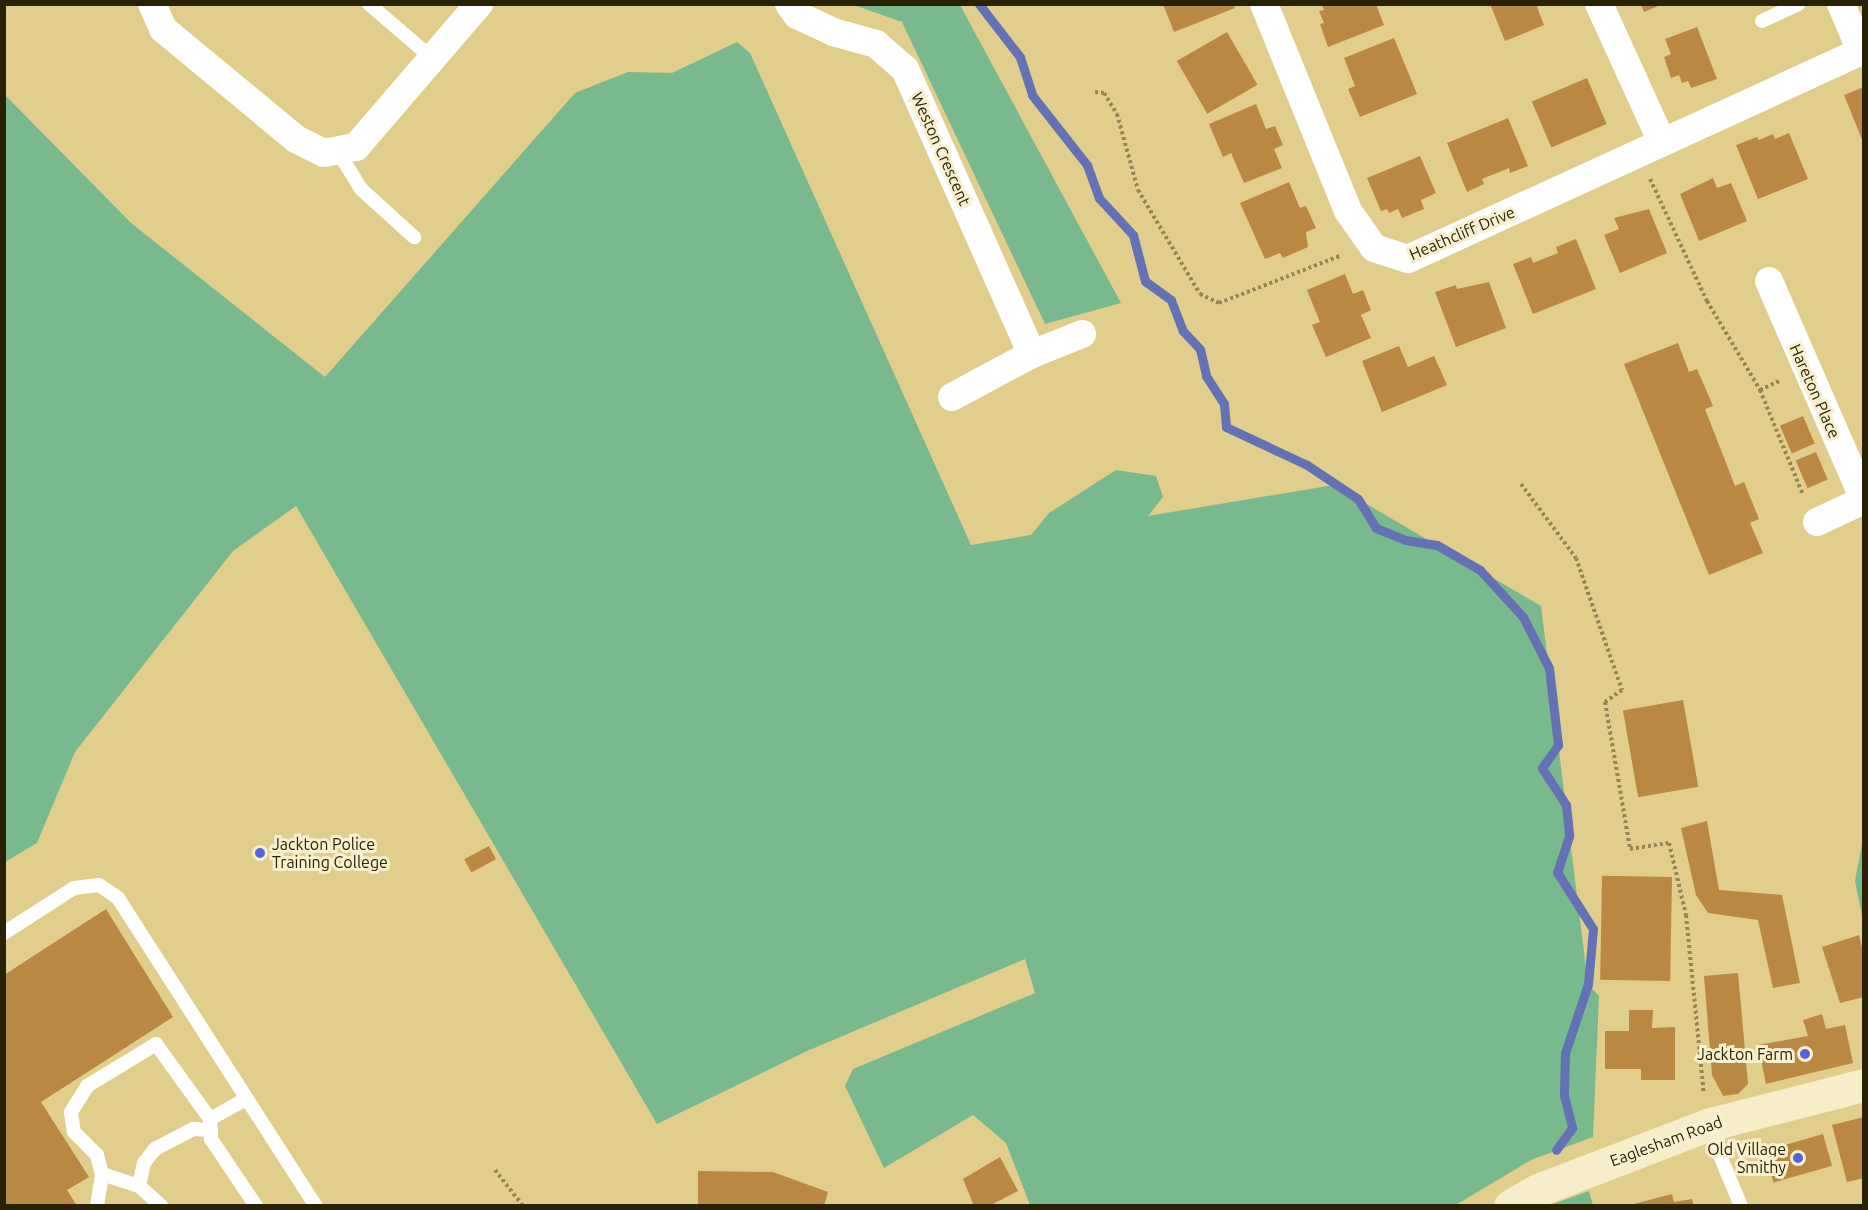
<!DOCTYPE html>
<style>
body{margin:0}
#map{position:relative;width:1868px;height:1210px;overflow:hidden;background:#e1ce8c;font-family:Ubuntu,sans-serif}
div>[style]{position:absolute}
.green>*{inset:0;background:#79b98e}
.stream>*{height:9px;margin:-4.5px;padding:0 4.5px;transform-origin:4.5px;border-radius:4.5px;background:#6471b5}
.building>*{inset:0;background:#b98842;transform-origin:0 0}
.path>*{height:4px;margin-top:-2px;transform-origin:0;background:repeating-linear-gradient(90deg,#938554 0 3px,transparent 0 6px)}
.lane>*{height:14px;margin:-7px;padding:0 7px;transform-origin:7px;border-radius:7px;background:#fff}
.street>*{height:28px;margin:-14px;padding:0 14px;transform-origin:14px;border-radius:14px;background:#fff}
.secondary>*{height:33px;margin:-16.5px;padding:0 16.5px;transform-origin:16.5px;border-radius:16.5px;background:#f7eec9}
.dots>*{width:16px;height:16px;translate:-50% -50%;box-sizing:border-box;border:3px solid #f9f0cf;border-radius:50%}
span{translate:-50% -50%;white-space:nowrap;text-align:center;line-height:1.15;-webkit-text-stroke:6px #f9f0cf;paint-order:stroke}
.street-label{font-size:16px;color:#282106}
.poi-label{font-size:16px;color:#282106}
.left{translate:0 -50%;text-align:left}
.right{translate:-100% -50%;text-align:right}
.frame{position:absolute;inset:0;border:6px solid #282106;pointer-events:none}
</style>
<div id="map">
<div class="green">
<div style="clip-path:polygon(854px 5px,960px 5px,1121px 303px,1045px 324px,902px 22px)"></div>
<div style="clip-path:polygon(737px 42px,750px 53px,971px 545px,1031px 535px,1049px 513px,1116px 470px,1156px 476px,1163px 497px,1148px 516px,1334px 485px,1541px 606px,1588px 984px,1599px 996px,1593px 1137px,1531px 1160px,1454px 1206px,1030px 1205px,1006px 1143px,973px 1115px,884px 1168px,845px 1086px,853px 1069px,1035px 993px,1025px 959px,807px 1051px,657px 1124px,296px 506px,233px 551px,75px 752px,37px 843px,5px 862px,5px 95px,131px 223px,325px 377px,575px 93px,628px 72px,672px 73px)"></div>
<div style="clip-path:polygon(1863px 838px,1863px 921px,1855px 881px)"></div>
<div style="clip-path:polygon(1589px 1191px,1593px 1205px,1551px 1205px,1556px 1203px)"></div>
</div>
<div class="stream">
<div style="left:979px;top:4px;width:67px;rotate:52.3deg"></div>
<div style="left:1020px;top:57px;width:40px;rotate:72deg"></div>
<div style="left:1032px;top:95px;width:89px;rotate:51.8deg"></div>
<div style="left:1087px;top:165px;width:35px;rotate:70deg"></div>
<div style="left:1099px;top:198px;width:50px;rotate:47.4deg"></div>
<div style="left:1133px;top:235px;width:48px;rotate:75.4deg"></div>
<div style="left:1145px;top:281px;width:32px;rotate:36deg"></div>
<div style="left:1171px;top:300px;width:33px;rotate:69deg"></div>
<div style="left:1183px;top:331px;width:25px;rotate:47deg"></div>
<div style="left:1200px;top:349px;width:28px;rotate:77deg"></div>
<div style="left:1206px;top:376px;width:33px;rotate:57deg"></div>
<div style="left:1224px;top:404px;width:23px;rotate:85deg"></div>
<div style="left:1226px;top:427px;width:89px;rotate:25.1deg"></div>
<div style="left:1307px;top:465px;width:61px;rotate:33.7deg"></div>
<div style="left:1358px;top:499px;width:34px;rotate:58deg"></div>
<div style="left:1376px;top:528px;width:31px;rotate:22deg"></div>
<div style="left:1405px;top:540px;width:32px;rotate:9deg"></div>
<div style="left:1437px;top:545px;width:50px;rotate:30.2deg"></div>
<div style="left:1480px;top:570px;width:64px;rotate:47.5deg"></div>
<div style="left:1523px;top:617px;width:57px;rotate:63deg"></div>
<div style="left:1549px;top:668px;width:78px;rotate:83.3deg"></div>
<div style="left:1558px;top:745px;width:28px;rotate:125deg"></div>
<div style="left:1542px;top:768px;width:44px;rotate:57deg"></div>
<div style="left:1566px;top:805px;width:31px;rotate:84deg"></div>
<div style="left:1569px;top:836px;width:38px;rotate:108deg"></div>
<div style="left:1557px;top:872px;width:67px;rotate:57.7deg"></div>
<div style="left:1593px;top:929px;width:55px;rotate:95.2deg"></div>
<div style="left:1588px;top:984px;width:73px;rotate:108.4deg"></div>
<div style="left:1565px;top:1053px;width:42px;rotate:91.4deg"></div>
<div style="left:1564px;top:1095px;width:34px;rotate:76deg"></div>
<div style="left:1572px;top:1128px;width:27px;rotate:126deg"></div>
</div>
<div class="building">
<div style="clip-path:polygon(1163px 4px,1233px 4px,1235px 8px,1174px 32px)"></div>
<div style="clip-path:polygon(1322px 4px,1376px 4px,1384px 25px,1328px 47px,1320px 24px,1324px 23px,1319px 11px,1324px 10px)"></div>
<div style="clip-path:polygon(1490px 4px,1543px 4px,1537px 7px,1544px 25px,1505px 41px)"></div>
<div style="clip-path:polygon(1641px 4px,1663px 4px,1644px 12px)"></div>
<div style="clip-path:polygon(1697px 27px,1717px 79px,1691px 88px,1688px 81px,1682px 83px,1679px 75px,1671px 78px,1664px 57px,1671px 54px,1665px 39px)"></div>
<div style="left:1227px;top:32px;width:61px;height:58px;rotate:60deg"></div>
<div style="clip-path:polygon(1394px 38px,1417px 94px,1360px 117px,1348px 89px,1355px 86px,1344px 58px)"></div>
<div style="left:1587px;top:78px;width:50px;height:60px;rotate:67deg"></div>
<div style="clip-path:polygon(1864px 87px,1864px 142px,1863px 142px,1844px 95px)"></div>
<div style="clip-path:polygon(1256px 104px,1266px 129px,1275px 126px,1283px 145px,1274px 149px,1282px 168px,1244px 183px,1231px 153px,1223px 157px,1209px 124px)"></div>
<div style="clip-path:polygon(1508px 118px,1528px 166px,1510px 173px,1509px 168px,1482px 179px,1484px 184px,1467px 192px,1447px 143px)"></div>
<div style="clip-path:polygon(1789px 133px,1808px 179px,1758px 199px,1736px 145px,1757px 137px,1759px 140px,1773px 134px,1775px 139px)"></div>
<div style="clip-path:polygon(1420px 156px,1436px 193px,1421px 200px,1424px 209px,1402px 218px,1398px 209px,1389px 213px,1387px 209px,1381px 211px,1367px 178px)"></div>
<div style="clip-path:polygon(1713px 178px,1717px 188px,1731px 183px,1747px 221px,1699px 241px,1680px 194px)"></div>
<div style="clip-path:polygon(1289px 182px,1300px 208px,1306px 206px,1316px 228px,1306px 232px,1308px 247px,1283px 258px,1280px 253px,1265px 259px,1240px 203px)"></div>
<div style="clip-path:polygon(1649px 209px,1667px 253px,1620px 273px,1604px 235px,1619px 229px,1614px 218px)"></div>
<div style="clip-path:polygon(1576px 239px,1596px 289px,1533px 314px,1513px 264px,1531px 257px,1533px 263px,1558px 253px,1556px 247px)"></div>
<div style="clip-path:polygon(1345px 274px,1353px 294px,1363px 290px,1371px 310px,1361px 315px,1371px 338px,1326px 357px,1312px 325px,1320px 322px,1307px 290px)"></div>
<div style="clip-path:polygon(1489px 282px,1506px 328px,1456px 347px,1435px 292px,1456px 285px,1457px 289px)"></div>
<div style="clip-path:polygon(1678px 343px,1689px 372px,1697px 369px,1713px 406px,1705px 409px,1735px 486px,1744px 482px,1759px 519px,1750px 523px,1763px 553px,1709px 575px,1624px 364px)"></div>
<div style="clip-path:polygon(1399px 346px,1408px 367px,1434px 356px,1447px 385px,1382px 412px,1362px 361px)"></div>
<div style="left:1803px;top:416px;width:30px;height:25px;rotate:67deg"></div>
<div style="left:1816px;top:452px;width:30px;height:22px;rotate:67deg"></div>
<div style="left:1683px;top:700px;width:88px;height:61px;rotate:80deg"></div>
<div style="clip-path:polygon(1707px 821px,1719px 890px,1782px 895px,1800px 983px,1773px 988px,1758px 920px,1708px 913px,1696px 895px,1681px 828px)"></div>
<div style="left:489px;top:846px;width:15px;height:28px;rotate:62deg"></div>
<div style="left:1672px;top:877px;width:104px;height:70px;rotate:91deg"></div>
<div style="clip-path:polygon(106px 909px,173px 1017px,41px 1102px,89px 1177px,67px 1190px,77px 1206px,4px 1206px,4px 975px)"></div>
<div style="clip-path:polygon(1859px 935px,1864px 956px,1864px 997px,1840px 1003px,1822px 947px)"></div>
<div style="clip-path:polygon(1738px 973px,1748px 1084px,1738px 1094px,1723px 1096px,1712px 1075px,1704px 976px)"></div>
<div style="clip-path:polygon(1629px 1010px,1653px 1010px,1652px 1028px,1675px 1027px,1675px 1080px,1641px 1080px,1641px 1069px,1605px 1069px,1605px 1031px,1629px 1031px)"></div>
<div style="clip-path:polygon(1822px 1014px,1826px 1029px,1845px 1025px,1853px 1063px,1766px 1084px,1758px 1045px,1808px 1036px,1803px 1020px)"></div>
<div style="clip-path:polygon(1864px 1117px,1864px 1178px,1847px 1182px,1832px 1125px)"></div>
<div style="left:1823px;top:1134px;width:33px;height:61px;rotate:74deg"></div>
<div style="clip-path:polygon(1000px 1157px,1018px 1191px,989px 1206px,974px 1206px,963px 1179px)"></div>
<div style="clip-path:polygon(698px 1171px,773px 1172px,828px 1192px,824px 1206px,698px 1206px)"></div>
<div style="clip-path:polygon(1672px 1194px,1674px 1202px,1692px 1199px,1694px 1206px,1626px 1206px)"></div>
</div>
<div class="path">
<div style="left:1095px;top:92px;width:9px;rotate:6deg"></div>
<div style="left:1104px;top:93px;width:25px;rotate:58deg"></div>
<div style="left:1117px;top:114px;width:79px;rotate:74.6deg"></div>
<div style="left:1138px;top:190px;width:121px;rotate:59.2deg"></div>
<div style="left:1200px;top:294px;width:21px;rotate:25deg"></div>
<div style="left:1219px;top:303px;width:132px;rotate:-21.3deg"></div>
<div style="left:1650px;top:179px;width:135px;rotate:65deg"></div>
<div style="left:1707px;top:301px;width:104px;rotate:59.2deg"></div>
<div style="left:1760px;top:390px;width:113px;rotate:67.7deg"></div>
<div style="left:1760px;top:390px;width:21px;rotate:-25deg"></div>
<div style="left:1521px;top:484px;width:92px;rotate:53.4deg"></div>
<div style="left:1576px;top:558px;width:140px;rotate:70.8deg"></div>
<div style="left:1622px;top:690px;width:21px;rotate:145deg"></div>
<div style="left:1605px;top:702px;width:149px;rotate:80.3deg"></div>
<div style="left:1630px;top:849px;width:39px;rotate:-9deg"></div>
<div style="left:1669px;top:843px;width:74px;rotate:76.7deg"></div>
<div style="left:1686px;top:915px;width:180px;rotate:84.3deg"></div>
<div style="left:495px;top:1170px;width:46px;rotate:52.1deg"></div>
</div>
<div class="lane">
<div style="left:369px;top:4px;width:84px;rotate:40.7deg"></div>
<div style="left:1762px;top:21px;width:40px;rotate:-25deg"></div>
<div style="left:337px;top:150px;width:46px;rotate:58.4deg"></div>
<div style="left:361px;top:189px;width:72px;rotate:42.2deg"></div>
<div style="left:4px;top:933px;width:83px;rotate:-32.7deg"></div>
<div style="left:74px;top:888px;width:25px;rotate:-7deg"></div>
<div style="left:99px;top:885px;width:23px;rotate:34deg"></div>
<div style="left:118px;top:898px;width:366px;rotate:57.3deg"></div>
<div style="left:210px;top:1119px;width:41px;rotate:-29.1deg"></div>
<div style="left:1707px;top:1125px;width:88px;rotate:67.2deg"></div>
<div style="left:102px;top:1174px;width:39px;rotate:18deg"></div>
<div style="left:139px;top:1186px;width:30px;rotate:42deg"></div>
<div style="left:139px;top:1186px;width:24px;rotate:-78deg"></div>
<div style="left:144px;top:1163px;width:18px;rotate:-52deg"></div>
<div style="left:155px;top:1149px;width:43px;rotate:-27.8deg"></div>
<div style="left:193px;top:1129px;width:18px;rotate:3deg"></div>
<div style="left:97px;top:1206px;width:32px;rotate:-81deg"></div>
<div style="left:102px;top:1174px;width:20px;rotate:-105deg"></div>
<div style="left:97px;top:1155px;width:33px;rotate:-135deg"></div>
<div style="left:74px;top:1132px;width:20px;rotate:-99deg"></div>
<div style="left:71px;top:1112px;width:31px;rotate:-58deg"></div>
<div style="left:87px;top:1086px;width:81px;rotate:-31.3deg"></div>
<div style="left:156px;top:1044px;width:92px;rotate:54.2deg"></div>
<div style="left:210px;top:1119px;width:20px;rotate:87deg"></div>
<div style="left:211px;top:1139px;width:81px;rotate:56.1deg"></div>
</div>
<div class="street">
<div style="left:152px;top:4px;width:27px;rotate:66deg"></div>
<div style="left:163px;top:29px;width:173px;rotate:39.6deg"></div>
<div style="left:296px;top:139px;width:31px;rotate:27deg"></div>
<div style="left:324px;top:153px;width:33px;rotate:-11deg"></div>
<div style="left:356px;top:147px;width:189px;rotate:-49.3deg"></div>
<div style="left:789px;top:4px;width:14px;rotate:54deg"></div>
<div style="left:797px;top:15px;width:40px;rotate:25deg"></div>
<div style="left:833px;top:32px;width:45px;rotate:15.6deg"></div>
<div style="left:876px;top:44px;width:38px;rotate:41deg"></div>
<div style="left:905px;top:69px;width:312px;rotate:66deg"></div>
<div style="left:1264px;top:4px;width:223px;rotate:67.9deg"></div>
<div style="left:1348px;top:211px;width:45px;rotate:54.9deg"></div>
<div style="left:1374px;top:248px;width:36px;rotate:18deg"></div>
<div style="left:1408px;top:259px;width:502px;rotate:-24.62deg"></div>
<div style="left:1599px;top:4px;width:152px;rotate:65.5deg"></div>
<div style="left:1841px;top:4px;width:51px;rotate:66.9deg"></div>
<div style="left:1769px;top:281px;width:238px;rotate:66.5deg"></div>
<div style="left:952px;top:397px;width:91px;rotate:-28.3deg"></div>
<div style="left:1032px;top:354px;width:54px;rotate:-21.8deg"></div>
<div style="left:1817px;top:522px;width:52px;rotate:-25.1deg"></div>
</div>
<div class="secondary">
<div style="left:1510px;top:1206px;width:32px;rotate:-30deg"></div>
<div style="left:1538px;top:1190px;width:181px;rotate:-21deg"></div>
<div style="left:1707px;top:1125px;width:162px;rotate:-14.3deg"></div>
</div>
<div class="dots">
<div style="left:260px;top:853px;background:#5663da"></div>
<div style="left:1805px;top:1054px;background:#5663da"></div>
<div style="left:1798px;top:1158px;background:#5663da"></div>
</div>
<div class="street-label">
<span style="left:941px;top:149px;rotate:66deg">Weston Crescent</span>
<span style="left:1462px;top:233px;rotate:-23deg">Heathcliff Drive</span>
<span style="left:1815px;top:391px;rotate:66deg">Hareton Place</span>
<span style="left:1666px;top:1141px;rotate:-20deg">Eaglesham Road</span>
</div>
<div class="poi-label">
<span class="left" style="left:272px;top:853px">Jackton Police<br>Training College</span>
<span class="right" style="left:1793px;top:1054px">Jackton Farm</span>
<span class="right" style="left:1786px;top:1158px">Old Village<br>Smithy</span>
</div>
<div class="frame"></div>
</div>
